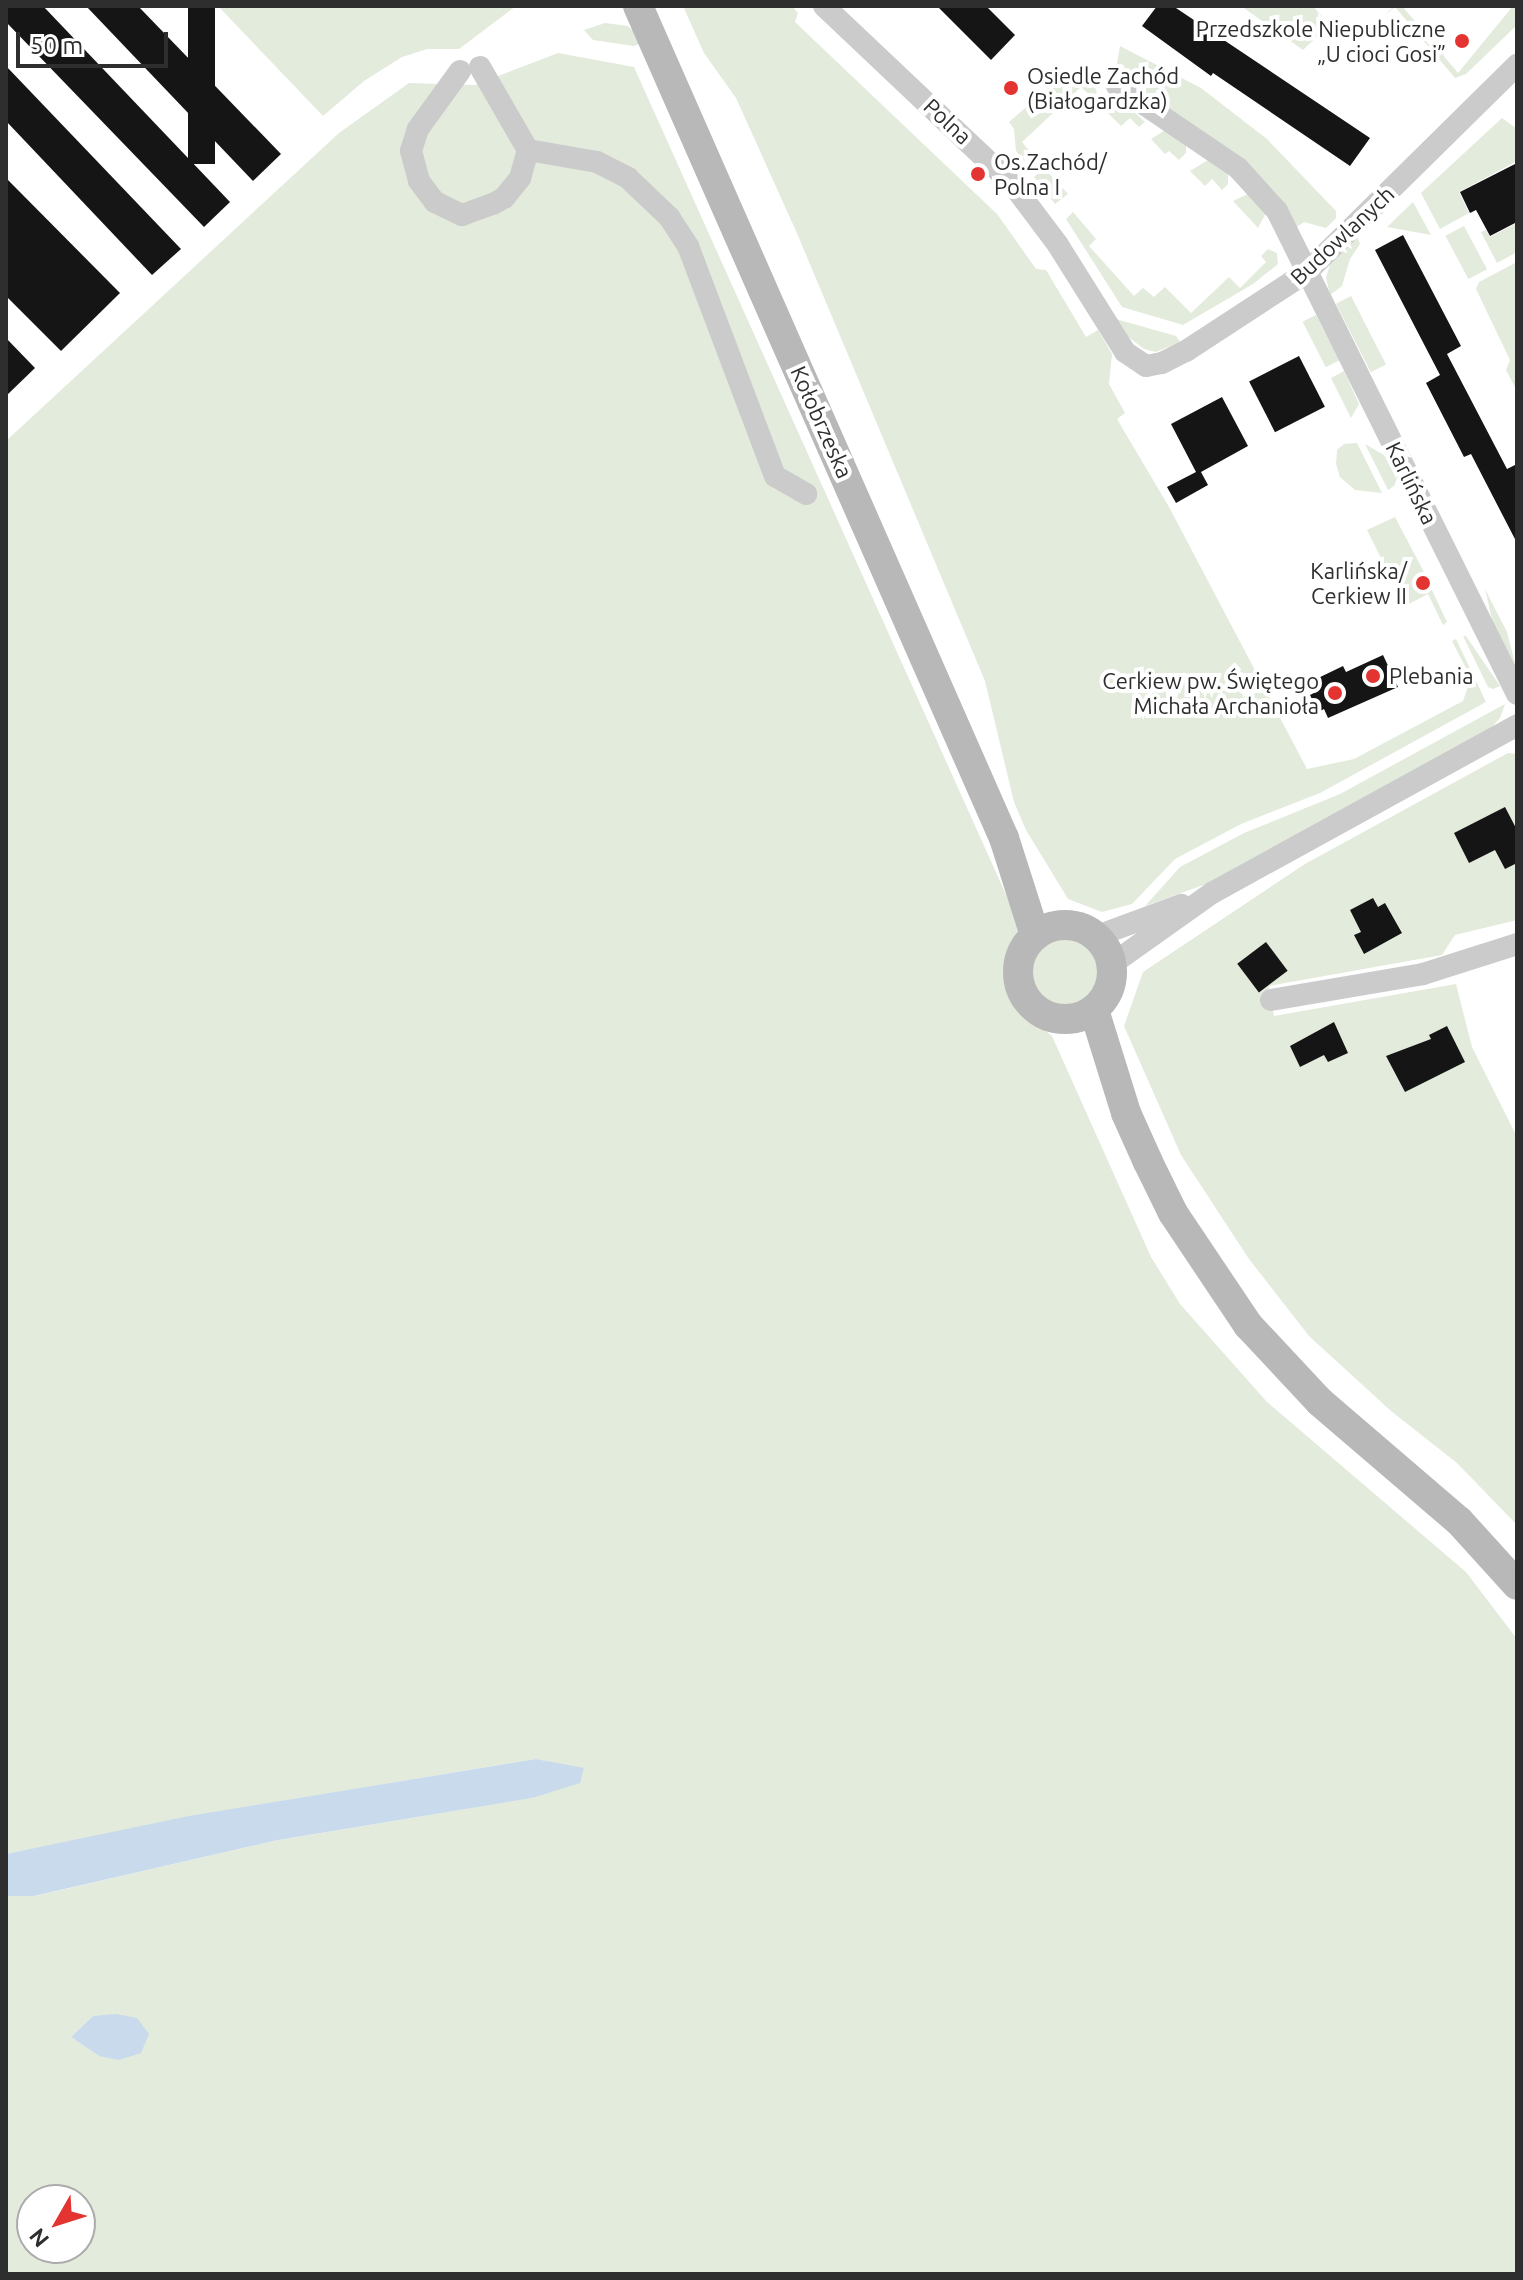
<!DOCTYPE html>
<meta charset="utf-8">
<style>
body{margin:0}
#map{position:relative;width:1523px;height:2280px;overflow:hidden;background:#fff;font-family:Ubuntu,sans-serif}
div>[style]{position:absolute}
.green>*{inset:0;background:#e3ebdc;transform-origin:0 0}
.round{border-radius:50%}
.water>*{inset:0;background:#c8daeb}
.building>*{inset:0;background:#151515;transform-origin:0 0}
.street>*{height:22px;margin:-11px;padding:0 11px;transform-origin:11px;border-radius:11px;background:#cbcbcb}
.secondary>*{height:30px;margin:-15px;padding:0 15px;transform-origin:15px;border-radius:15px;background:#b8b8b8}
.secondary>.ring{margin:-15px;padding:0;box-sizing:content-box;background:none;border:30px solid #b8b8b8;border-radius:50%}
.dots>*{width:22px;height:22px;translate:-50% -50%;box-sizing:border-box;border:4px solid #fff;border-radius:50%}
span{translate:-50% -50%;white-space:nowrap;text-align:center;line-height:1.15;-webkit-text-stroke:8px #fff;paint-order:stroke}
.poi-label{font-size:22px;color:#2e2e2e}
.right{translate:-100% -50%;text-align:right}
.left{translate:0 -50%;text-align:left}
.street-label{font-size:22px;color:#2e2e2e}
.frame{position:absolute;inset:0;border:8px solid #2e2e2e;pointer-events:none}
.north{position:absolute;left:16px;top:2184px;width:80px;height:80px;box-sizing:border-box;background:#fff;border:2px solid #ababab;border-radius:50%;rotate:231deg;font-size:22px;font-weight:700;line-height:32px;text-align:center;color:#2e2e2e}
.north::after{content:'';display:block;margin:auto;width:28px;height:36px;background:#e43431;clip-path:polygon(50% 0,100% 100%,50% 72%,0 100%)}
.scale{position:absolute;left:16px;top:32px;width:152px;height:36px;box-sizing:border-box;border:4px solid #2e2e2e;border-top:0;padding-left:10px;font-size:24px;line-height:28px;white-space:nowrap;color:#2e2e2e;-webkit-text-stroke:6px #fff;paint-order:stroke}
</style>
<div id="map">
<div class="green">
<div style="clip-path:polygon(218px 6px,516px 6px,459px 49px,427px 49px,402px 57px,364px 81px,323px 116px)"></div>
<div style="clip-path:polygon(683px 6px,792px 6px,798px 13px,795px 22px,997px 214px,1036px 269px,1046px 270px,1086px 337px,1098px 330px,1112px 354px,1109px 384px,1125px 413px,1117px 419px,1169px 507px,1307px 769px,1354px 759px,1463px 701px,1471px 678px,1452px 641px,1456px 639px,1486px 702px,1320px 793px,1241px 824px,1175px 859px,1132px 904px,1102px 912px,1068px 899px,1026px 830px,1014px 802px,985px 681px,796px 231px,736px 98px,704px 53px)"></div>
<div style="clip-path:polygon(1241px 6px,1313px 6px,1329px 25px,1303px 50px)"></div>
<div style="clip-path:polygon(1394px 6px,1402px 6px,1424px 32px,1421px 35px,1429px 45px,1433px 43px,1458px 73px,1513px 6px,1517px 6px,1517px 25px,1466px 74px,1455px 78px,1395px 7px,1385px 15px)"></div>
<div style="clip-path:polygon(605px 23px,628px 26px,644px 42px,634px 46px,593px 40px,584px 30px)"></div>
<div style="clip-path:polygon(1120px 46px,1201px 88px,1267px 139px,1336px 211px,1336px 218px,1326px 228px,1304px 222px,1295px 228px,1115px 76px)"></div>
<div style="clip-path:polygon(evenodd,558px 53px,634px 67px,1021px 928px,1012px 943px,1005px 972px,1012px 1000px,1021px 1012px,1052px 1036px,1151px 1257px,1180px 1304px,1267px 1402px,1466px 1572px,1517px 1639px,1517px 2274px,6px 2274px,6px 1896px,35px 1896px,278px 1840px,532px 1798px,584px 1769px,536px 1759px,257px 1805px,6px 1854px,6px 441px,339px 133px,409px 83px,475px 85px,558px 53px,93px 2016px,99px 2056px,71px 2037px,93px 2016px,558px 53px,32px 2200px,80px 2200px,80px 2248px,32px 2248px,32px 2200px)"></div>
<div style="clip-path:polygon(1068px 76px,1093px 82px,1097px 93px,1092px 97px,1081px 87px,1022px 142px,1032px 154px,1024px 161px,1016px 151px,1014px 129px,1009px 122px,1054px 83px)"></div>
<div style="clip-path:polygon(1117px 101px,1122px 101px,1145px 122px,1139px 127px,1130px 118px,1121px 126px,1106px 111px)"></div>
<div style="clip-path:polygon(1502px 118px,1517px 129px,1517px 161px,1459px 192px,1469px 213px,1440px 229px,1421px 193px)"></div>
<div style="clip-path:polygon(1167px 129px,1186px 142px,1186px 153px,1179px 160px,1169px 151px,1165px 154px,1151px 139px)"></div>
<div style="clip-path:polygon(1208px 160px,1228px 174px,1228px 184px,1222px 190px,1212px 179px,1205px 186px,1190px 171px)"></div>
<div style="clip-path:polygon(1044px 168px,1068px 194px,1055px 204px,1034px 177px)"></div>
<div style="clip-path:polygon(1248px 194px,1266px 213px,1258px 228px,1233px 201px)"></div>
<div style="clip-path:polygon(1413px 202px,1431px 235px,1387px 227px)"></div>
<div style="clip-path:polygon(1073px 212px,1096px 239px,1089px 246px,1134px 296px,1143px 288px,1154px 297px,1165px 287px,1191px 313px,1229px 277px,1240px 288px,1266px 262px,1261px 256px,1268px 249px,1277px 253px,1278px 264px,1253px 284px,1183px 325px,1122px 307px,1066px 219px)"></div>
<div style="clip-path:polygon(1517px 223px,1517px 252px,1497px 263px,1481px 232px,1486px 230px,1490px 237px)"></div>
<div style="left:1464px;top:226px;width:49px;height:21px;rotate:62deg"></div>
<div style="clip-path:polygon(1357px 236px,1360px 244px,1350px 259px,1342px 286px,1330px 295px,1326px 277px,1330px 265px)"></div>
<div style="clip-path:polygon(1517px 262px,1517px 391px,1506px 370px,1510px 360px,1476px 289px,1479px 282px)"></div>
<div style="left:1351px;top:296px;width:77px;height:17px;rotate:63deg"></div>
<div style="left:1316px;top:315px;width:51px;height:15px;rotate:63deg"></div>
<div style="clip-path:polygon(1116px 319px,1176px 336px,1180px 342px,1156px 352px,1144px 349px,1127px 336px)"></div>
<div style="clip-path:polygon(1344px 371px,1359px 404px,1351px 418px,1331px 378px)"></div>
<div style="clip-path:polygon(1357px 443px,1382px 493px,1355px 490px,1340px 477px,1336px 464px,1337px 450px,1344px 444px)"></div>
<div style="clip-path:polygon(1365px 444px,1384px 455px,1397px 478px,1394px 486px,1388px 490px)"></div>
<div style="clip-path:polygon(1395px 517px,1425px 574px,1418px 579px,1424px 591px,1431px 588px,1447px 622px,1443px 625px,1428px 594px,1405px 606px,1367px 530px)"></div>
<div style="clip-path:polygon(1485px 589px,1507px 632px,1517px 671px,1494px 627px)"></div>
<div style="clip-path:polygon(1463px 636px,1466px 636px,1500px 686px,1493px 689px,1488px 687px)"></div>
<div style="clip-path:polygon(1505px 704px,1500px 718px,1491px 728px,1209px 883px,1145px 906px,1180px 867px,1244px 833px,1340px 794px)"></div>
<div style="clip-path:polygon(1508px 753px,1517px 754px,1517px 920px,1455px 935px,1442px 955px,1269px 986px,1274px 1016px,1456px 984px,1472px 1047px,1517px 1137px,1517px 1525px,1457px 1463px,1391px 1411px,1309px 1336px,1249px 1259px,1181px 1155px,1124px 1026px,1143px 972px,1305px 864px)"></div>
<div class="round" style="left:1031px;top:938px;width:68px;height:68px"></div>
</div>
<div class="water">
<div style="clip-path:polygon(536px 1759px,584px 1768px,580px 1783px,532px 1798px,278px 1840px,34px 1896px,6px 1896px,6px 1854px,189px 1816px)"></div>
<div style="clip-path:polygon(116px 2014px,137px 2018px,149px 2034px,141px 2053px,119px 2060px,99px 2056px,71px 2037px,93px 2016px)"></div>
</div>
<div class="building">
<div style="clip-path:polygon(6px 6px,43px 6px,230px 202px,204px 227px,6px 22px)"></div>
<div style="clip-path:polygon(86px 6px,138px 6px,281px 154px,253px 181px)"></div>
<div style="left:188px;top:6px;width:27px;height:158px"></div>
<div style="clip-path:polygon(937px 6px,986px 6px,1015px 35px,991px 60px)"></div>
<div style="clip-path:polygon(1157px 6px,1173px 6px,1370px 138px,1350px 166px,1213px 73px,1211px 76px,1142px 26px)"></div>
<div style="clip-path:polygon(6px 66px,181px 249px,152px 275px,6px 121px)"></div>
<div style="clip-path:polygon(1517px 163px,1517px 222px,1490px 236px,1476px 210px,1470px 213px,1460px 192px)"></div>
<div style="clip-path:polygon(6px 178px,120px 293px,61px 351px,6px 296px)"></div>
<div style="clip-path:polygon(1403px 235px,1461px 346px,1447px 354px,1507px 469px,1517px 464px,1517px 543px,1471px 454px,1464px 457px,1426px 383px,1440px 375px,1375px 250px)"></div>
<div style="clip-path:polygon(6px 338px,35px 368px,6px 396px)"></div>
<div style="left:1299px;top:356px;width:57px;height:56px;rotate:63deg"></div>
<div style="clip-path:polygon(1222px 397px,1248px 446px,1201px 472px,1208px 485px,1176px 503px,1167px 487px,1196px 472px,1171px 424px)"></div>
<div style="clip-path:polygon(1383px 655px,1398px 687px,1328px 718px,1324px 709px,1318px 712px,1310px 695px,1318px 691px,1314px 680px,1343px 666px,1346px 672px)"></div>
<div style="clip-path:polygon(1505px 807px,1517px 830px,1517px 863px,1505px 869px,1495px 850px,1469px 863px,1454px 833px)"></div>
<div style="clip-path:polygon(1373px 898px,1378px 907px,1385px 903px,1402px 933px,1364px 954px,1354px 935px,1361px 932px,1350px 910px)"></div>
<div style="left:1266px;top:942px;width:36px;height:36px;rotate:53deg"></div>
<div style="clip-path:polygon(1334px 1022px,1348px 1053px,1328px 1062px,1324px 1055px,1300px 1067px,1290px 1046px)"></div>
<div style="clip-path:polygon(1447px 1026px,1465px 1062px,1405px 1092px,1386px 1056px,1431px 1039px,1429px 1035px)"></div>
</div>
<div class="street">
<div style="left:824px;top:6px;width:260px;rotate:43.4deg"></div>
<div style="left:1013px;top:185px;width:75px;rotate:53.1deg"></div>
<div style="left:1058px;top:245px;width:126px;rotate:57.9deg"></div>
<div style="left:1125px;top:352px;width:25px;rotate:34deg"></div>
<div style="left:1146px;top:366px;width:16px;rotate:-11deg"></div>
<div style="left:1162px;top:363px;width:27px;rotate:-27deg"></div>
<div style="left:1186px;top:351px;width:145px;rotate:-33.1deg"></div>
<div style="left:1307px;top:272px;width:295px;rotate:-44.6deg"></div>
<div style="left:480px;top:67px;width:96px;rotate:60deg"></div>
<div style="left:528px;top:150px;width:70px;rotate:9.9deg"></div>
<div style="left:597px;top:162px;width:35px;rotate:27deg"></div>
<div style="left:628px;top:178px;width:57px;rotate:43.6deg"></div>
<div style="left:669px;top:217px;width:35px;rotate:57deg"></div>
<div style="left:688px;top:246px;width:246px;rotate:69.3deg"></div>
<div style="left:775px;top:476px;width:36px;rotate:30deg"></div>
<div style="left:460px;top:71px;width:72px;rotate:125.9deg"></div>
<div style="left:418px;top:129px;width:23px;rotate:108deg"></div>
<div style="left:411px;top:151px;width:31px;rotate:75deg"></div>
<div style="left:419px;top:181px;width:26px;rotate:53deg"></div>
<div style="left:435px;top:202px;width:30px;rotate:26deg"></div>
<div style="left:462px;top:215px;width:33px;rotate:-20deg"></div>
<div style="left:493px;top:204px;width:13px;rotate:-29deg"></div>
<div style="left:504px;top:198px;width:26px;rotate:-51deg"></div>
<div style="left:520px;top:178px;width:29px;rotate:-74deg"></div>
<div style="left:1117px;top:86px;width:146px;rotate:34.1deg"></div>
<div style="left:1238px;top:168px;width:58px;rotate:47.8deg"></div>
<div style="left:1277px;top:211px;width:539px;rotate:63.58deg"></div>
<div style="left:1097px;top:936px;width:90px;rotate:-20.3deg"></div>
<div style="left:1112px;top:964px;width:123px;rotate:-35.4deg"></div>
<div style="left:1212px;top:893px;width:348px;rotate:-28.8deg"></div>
<div style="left:1271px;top:1000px;width:154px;rotate:-9.7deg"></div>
<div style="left:1423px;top:974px;width:99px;rotate:-17.7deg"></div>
</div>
<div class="secondary">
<div style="left:638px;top:6px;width:909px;rotate:66.26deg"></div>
<div style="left:1004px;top:838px;width:102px;rotate:72.3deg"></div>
<div class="ring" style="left:1018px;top:925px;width:64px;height:64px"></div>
<div style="left:1094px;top:1010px;width:108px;rotate:72.7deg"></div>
<div style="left:1126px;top:1113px;width:54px;rotate:65.8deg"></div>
<div style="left:1148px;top:1162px;width:57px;rotate:63.9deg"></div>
<div style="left:1173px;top:1213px;width:135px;rotate:56.2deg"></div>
<div style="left:1248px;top:1325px;width:105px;rotate:46.9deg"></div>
<div style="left:1320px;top:1402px;width:183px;rotate:40.6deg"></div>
<div style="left:1459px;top:1521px;width:86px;rotate:47.8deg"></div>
</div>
<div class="dots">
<div style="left:1462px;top:41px;background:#e43431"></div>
<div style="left:1011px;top:88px;background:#e43431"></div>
<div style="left:978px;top:174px;background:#e43431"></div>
<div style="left:1423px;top:583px;background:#e43431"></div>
<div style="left:1373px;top:676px;background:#e43431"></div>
<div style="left:1335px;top:693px;background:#e43431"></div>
</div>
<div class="poi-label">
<span class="right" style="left:1446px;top:41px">Przedszkole Niepubliczne<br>„U cioci Gosi”</span>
<span class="left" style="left:1027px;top:88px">Osiedle Zachód<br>(Białogardzka)</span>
<span class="left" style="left:994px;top:174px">Os.Zachód/<br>Polna I</span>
<span class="right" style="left:1407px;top:583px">Karlińska/<br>Cerkiew II</span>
<span class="left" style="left:1389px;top:676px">Plebania</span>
<span class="right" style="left:1319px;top:693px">Cerkiew pw. Świętego<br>Michała Archanioła</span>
</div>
<div class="street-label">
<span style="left:948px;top:121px;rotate:43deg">Polna</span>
<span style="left:1342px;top:235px;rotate:-43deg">Budowlanych</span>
<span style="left:822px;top:422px;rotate:66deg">Kołobrzeska</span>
<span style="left:1412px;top:483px;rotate:64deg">Karlińska</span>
</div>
<div class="frame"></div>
<div class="north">N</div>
<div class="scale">50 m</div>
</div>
